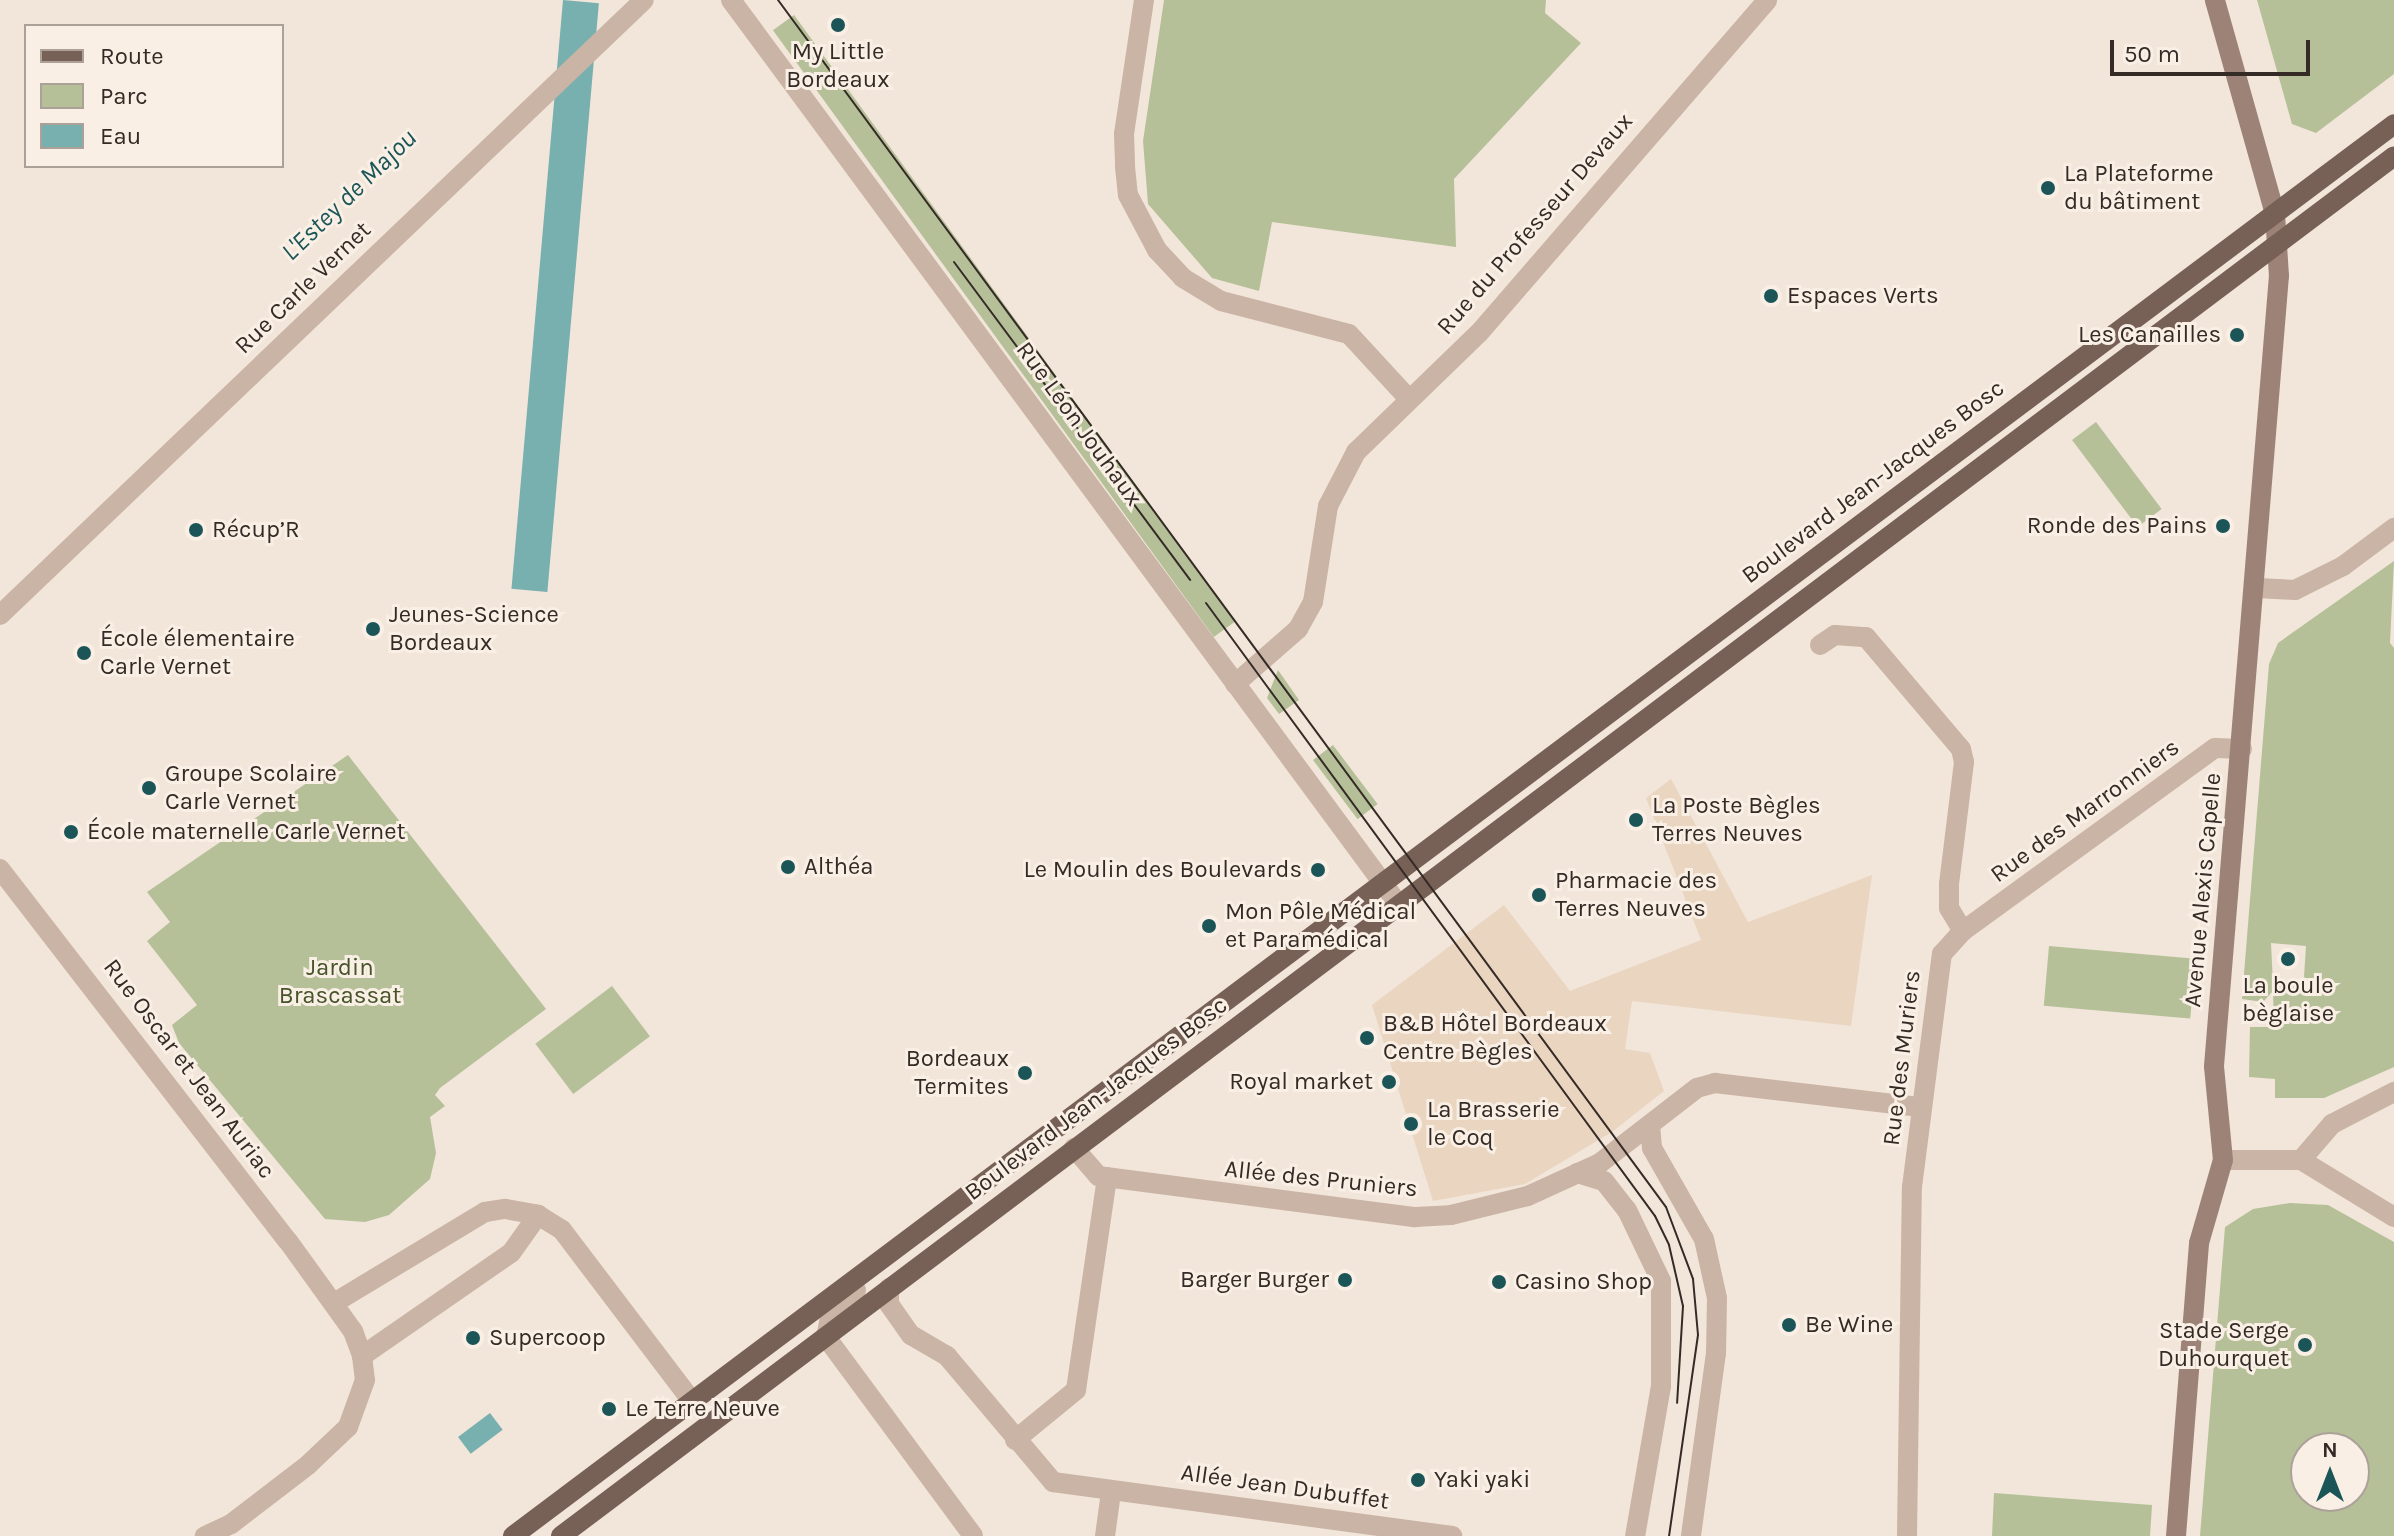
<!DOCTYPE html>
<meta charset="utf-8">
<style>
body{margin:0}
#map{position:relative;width:2394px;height:1536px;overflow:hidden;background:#f2e5d9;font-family:Karla,sans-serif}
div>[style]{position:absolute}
.green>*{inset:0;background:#b5c099;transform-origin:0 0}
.plaza>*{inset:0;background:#ead6c0}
.water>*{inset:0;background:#78afaf;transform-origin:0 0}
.street>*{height:20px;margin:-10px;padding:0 10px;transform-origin:10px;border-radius:10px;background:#cab4a5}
.secondary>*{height:20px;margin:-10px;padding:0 10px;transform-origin:10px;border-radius:10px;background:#9d8377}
.primary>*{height:20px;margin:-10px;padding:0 10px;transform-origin:10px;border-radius:10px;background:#776157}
.tram>*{height:2px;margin:-1px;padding:0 1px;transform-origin:1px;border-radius:1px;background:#352b26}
.dots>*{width:22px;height:22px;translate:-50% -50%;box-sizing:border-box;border:4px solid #f9efe5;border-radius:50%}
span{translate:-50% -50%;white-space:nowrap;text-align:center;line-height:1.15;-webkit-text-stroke:6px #f9efe5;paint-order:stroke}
.poi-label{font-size:24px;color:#352b26}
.left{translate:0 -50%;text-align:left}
.right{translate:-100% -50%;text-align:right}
.street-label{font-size:24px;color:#352b26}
.park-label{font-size:24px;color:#46542a}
.water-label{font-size:26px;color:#1c5557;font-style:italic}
.legend{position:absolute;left:24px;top:24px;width:260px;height:144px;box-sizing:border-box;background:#f9efe5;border:2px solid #aba199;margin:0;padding:10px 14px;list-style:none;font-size:24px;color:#352b26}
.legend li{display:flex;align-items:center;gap:16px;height:40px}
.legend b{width:40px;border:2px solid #aba199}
.north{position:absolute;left:2290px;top:1432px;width:80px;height:80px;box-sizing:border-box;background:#f9efe5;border:2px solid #aba199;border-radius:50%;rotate:0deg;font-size:22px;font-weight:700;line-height:32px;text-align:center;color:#352b26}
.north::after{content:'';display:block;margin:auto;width:28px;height:36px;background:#1c5557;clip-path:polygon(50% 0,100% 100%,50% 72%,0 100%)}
.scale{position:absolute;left:2110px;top:40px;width:200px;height:36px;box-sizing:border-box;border:4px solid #352b26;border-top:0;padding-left:10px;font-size:24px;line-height:28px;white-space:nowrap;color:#352b26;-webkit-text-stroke:6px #f9efe5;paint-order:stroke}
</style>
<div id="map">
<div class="green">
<div style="clip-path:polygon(1164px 0,1546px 0,1545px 13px,1581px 43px,1454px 179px,1456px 247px,1272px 222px,1259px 291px,1212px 278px,1148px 204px,1143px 141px)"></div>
<div style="clip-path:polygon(2257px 0,2394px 0,2394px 74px,2316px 133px,2292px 124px)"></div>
<div style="left:794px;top:15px;width:750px;height:26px;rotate:54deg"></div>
<div style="left:2096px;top:422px;width:109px;height:30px;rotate:53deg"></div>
<div style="clip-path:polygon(evenodd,2394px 561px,2390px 643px,2394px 648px,2394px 1067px,2324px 1098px,2275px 1098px,2275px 1079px,2249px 1077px,2250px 1027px,2274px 1027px,2273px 991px,2263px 1002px,2242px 999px,2269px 664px,2278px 643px,2394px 561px,2271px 943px,2306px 946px,2304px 977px,2319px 989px,2273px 984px,2271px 943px)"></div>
<div style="clip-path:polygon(1278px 670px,1299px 700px,1279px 714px,1267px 698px)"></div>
<div style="left:1333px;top:745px;width:74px;height:25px;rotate:53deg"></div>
<div style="clip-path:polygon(348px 755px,546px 1009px,440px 1088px,435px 1095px,445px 1106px,430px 1117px,436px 1153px,430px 1179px,389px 1215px,365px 1222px,325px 1219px,179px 1043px,172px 1025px,197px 1005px,147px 941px,170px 922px,147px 892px)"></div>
<div style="left:2049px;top:946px;width:147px;height:60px;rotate:5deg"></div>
<div style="left:612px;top:986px;width:63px;height:96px;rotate:53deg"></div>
<div style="clip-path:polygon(evenodd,2290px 1203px,2328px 1205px,2394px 1242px,2394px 1536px,2200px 1536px,2225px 1227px,2253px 1209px,2290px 1203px,2306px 1448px,2354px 1448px,2354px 1496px,2306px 1496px,2306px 1448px)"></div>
<div style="clip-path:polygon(1994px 1493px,2152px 1505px,2150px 1536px,1992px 1536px)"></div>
</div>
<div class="plaza">
<div style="clip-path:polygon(1671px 779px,1748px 922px,1872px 875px,1851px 1026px,1632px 1001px,1625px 1049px,1650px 1053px,1664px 1091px,1612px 1132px,1525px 1184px,1433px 1201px,1372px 1005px,1504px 905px,1570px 991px,1701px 940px,1646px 798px)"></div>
</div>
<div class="water">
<div style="left:563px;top:0;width:36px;height:591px;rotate:5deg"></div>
<div style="left:490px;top:1413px;width:21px;height:40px;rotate:53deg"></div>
</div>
<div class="street">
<div style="left:731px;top:0;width:1125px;rotate:53.57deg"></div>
<div style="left:1144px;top:0;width:135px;rotate:98.5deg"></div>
<div style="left:1124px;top:134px;width:33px;rotate:88deg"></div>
<div style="left:1125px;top:167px;width:28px;rotate:84deg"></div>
<div style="left:1128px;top:195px;width:62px;rotate:62.2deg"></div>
<div style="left:1157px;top:250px;width:38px;rotate:47deg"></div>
<div style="left:1183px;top:278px;width:44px;rotate:31.2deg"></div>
<div style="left:1221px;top:301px;width:132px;rotate:14.5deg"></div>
<div style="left:1349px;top:334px;width:88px;rotate:47.3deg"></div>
<div style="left:2257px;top:588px;width:38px;rotate:3deg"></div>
<div style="left:2295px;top:590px;width:54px;rotate:-26.6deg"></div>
<div style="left:2343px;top:566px;width:64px;rotate:-36.7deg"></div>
<div style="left:0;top:615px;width:890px;rotate:-43.68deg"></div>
<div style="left:1820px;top:645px;width:18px;rotate:-34deg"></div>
<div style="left:1835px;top:635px;width:31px;rotate:4deg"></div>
<div style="left:1866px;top:637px;width:147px;rotate:49.7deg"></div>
<div style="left:1961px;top:749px;width:13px;rotate:77deg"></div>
<div style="left:1964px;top:762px;width:123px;rotate:97deg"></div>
<div style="left:1949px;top:884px;width:24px;rotate:90deg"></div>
<div style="left:1949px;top:908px;width:27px;rotate:59deg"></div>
<div style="left:1235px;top:684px;width:84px;rotate:-41.1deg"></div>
<div style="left:1298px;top:629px;width:31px;rotate:-61deg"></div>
<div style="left:1313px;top:602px;width:97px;rotate:-81.1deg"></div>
<div style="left:1328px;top:506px;width:61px;rotate:-62.6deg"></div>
<div style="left:1356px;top:452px;width:171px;rotate:-44.1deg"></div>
<div style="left:1479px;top:333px;width:440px;rotate:-49.1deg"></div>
<div style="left:0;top:869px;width:470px;rotate:52.3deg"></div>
<div style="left:288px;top:1241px;width:111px;rotate:54.2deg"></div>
<div style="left:353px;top:1331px;width:27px;rotate:70deg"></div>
<div style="left:362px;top:1356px;width:24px;rotate:83deg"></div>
<div style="left:365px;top:1380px;width:50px;rotate:109.9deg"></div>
<div style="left:348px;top:1427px;width:55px;rotate:136.5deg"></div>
<div style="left:308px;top:1465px;width:97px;rotate:142.5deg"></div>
<div style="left:231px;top:1524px;width:29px;rotate:155deg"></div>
<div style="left:1650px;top:1125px;width:23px;rotate:85deg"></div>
<div style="left:1652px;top:1148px;width:105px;rotate:60.3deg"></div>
<div style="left:1704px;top:1239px;width:60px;rotate:77.6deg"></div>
<div style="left:1717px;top:1298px;width:55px;rotate:91deg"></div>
<div style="left:1716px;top:1353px;width:185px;rotate:97.8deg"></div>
<div style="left:1074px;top:1148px;width:37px;rotate:49deg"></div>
<div style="left:1098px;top:1176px;width:320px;rotate:7.4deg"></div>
<div style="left:1415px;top:1217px;width:36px;rotate:-3deg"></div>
<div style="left:1451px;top:1215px;width:79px;rotate:-13.9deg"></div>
<div style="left:1528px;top:1196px;width:79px;rotate:-24.6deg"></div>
<div style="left:1600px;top:1163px;width:123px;rotate:-37.7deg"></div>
<div style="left:1697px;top:1088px;width:19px;rotate:-16deg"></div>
<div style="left:1715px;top:1083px;width:205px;rotate:6.7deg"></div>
<div style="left:2223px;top:1160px;width:78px"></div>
<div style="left:2301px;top:1160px;width:48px;rotate:-49.3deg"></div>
<div style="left:2332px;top:1124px;width:70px;rotate:-27.3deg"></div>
<div style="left:2301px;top:1160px;width:109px;rotate:31.5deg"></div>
<div style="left:1577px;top:1173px;width:28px;rotate:17deg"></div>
<div style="left:1604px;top:1181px;width:37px;rotate:52deg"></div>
<div style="left:1627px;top:1210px;width:79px;rotate:64.4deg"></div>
<div style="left:1661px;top:1281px;width:105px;rotate:90deg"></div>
<div style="left:1661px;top:1386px;width:152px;rotate:99.8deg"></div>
<div style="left:889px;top:1288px;width:16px;rotate:90deg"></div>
<div style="left:889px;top:1304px;width:38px;rotate:55deg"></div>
<div style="left:911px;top:1335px;width:42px;rotate:30.3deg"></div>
<div style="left:947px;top:1356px;width:165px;rotate:49.9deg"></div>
<div style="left:1053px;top:1482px;width:403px;rotate:7.7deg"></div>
<div style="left:856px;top:1290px;width:33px;rotate:139deg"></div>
<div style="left:831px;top:1312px;width:25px;rotate:101deg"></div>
<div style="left:826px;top:1337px;width:247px;rotate:53.5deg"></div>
<div style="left:334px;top:1303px;width:176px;rotate:-31.1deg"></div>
<div style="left:485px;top:1212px;width:20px;rotate:-9deg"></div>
<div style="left:505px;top:1209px;width:34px;rotate:10deg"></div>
<div style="left:538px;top:1215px;width:28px;rotate:32deg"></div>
<div style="left:562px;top:1230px;width:213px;rotate:52.8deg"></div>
<div style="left:362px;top:1356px;width:181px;rotate:-34.7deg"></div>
<div style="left:511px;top:1253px;width:47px;rotate:-54.6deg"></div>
<div style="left:1015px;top:1440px;width:79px;rotate:-39.3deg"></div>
<div style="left:1076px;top:1390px;width:215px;rotate:-81.7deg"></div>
<div style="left:1105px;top:1536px;width:44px;rotate:-82.2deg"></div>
<div style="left:1907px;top:1536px;width:349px;rotate:-89.2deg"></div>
<div style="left:1912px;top:1187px;width:235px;rotate:-82.7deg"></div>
<div style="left:1942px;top:954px;width:31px;rotate:-48deg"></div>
<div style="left:1963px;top:931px;width:311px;rotate:-36deg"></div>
<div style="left:2215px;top:748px;width:27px;rotate:2deg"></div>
</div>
<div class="secondary">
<div style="left:2176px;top:1536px;width:294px;rotate:-85.5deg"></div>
<div style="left:2199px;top:1243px;width:86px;rotate:-73.9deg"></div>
<div style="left:2223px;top:1160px;width:94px;rotate:-95.5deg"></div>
<div style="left:2214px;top:1066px;width:793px;rotate:-85.3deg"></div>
<div style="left:2279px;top:276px;width:62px;rotate:-93.7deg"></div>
<div style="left:2275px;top:214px;width:222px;rotate:-105.7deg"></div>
</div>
<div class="primary">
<div style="left:513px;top:1536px;width:2352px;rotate:-36.89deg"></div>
<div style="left:561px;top:1536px;width:2294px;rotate:-36.97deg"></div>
</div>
<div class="tram">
<div style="left:778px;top:0;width:1498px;rotate:53.66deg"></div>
<div style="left:1666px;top:1207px;width:77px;rotate:69.4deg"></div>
<div style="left:1693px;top:1279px;width:56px;rotate:84.9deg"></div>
<div style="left:1698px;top:1335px;width:203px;rotate:98.2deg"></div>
<div style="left:954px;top:262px;width:396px;rotate:53.4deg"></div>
<div style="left:1206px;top:603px;width:760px;rotate:53.78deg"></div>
<div style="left:1655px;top:1216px;width:32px;rotate:64deg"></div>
<div style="left:1669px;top:1245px;width:63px;rotate:77.1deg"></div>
<div style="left:1683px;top:1306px;width:97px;rotate:93.5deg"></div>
</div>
<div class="dots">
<div style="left:838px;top:25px;background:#1c5557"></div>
<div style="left:2048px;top:188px;background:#1c5557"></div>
<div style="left:1771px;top:296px;background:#1c5557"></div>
<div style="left:2237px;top:335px;background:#1c5557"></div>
<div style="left:2223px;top:526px;background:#1c5557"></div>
<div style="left:196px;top:530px;background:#1c5557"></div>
<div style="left:373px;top:629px;background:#1c5557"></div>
<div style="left:84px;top:653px;background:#1c5557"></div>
<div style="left:149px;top:788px;background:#1c5557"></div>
<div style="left:1636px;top:820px;background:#1c5557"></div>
<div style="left:71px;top:832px;background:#1c5557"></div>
<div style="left:788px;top:867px;background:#1c5557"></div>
<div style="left:1318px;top:870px;background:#1c5557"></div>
<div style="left:1539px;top:895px;background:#1c5557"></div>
<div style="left:1209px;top:926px;background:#1c5557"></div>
<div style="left:2288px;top:959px;background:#1c5557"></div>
<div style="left:1367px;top:1038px;background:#1c5557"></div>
<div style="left:1025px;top:1073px;background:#1c5557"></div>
<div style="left:1389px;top:1082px;background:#1c5557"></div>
<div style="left:1411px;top:1124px;background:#1c5557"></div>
<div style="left:1345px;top:1280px;background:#1c5557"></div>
<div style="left:1499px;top:1282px;background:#1c5557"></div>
<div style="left:1789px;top:1325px;background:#1c5557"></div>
<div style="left:473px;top:1338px;background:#1c5557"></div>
<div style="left:2305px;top:1345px;background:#1c5557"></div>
<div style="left:609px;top:1409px;background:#1c5557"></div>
<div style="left:1418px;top:1480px;background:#1c5557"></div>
</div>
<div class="poi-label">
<span style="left:838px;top:66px">My Little<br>Bordeaux</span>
<span class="left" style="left:2064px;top:188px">La Plateforme<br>du bâtiment</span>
<span class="left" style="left:1787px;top:296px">Espaces Verts</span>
<span class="right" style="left:2221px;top:335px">Les Canailles</span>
<span class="right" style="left:2207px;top:526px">Ronde des Pains</span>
<span class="left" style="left:212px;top:530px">Récup’R</span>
<span class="left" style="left:389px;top:629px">Jeunes-Science<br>Bordeaux</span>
<span class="left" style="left:100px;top:653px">École élementaire<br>Carle Vernet</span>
<span class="left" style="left:165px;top:788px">Groupe Scolaire<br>Carle Vernet</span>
<span class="left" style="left:1652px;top:820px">La Poste Bègles<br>Terres Neuves</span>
<span class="left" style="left:87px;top:832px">École maternelle Carle Vernet</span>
<span class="left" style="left:804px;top:867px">Althéa</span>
<span class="right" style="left:1302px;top:870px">Le Moulin des Boulevards</span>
<span class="left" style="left:1555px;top:895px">Pharmacie des<br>Terres Neuves</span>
<span class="left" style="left:1225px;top:926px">Mon Pôle Médical<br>et Paramédical</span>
<span style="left:2288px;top:1000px">La boule<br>bèglaise</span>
<span class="left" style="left:1383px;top:1038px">B&amp;B Hôtel Bordeaux<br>Centre Bègles</span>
<span class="right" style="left:1009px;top:1073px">Bordeaux<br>Termites</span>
<span class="right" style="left:1373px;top:1082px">Royal market</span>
<span class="left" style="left:1427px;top:1124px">La Brasserie<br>le Coq</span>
<span class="right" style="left:1329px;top:1280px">Barger Burger</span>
<span class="left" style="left:1515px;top:1282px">Casino Shop</span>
<span class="left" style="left:1805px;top:1325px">Be Wine</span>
<span class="right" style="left:2289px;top:1345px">Stade Serge<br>Duhourquet</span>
<span class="left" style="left:489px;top:1338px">Supercoop</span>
<span class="left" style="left:625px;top:1409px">Le Terre Neuve</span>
<span class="left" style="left:1434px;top:1480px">Yaki yaki</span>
</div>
<div class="street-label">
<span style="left:1535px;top:224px;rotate:-49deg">Rue du Professeur Devaux</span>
<span style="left:303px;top:288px;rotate:-44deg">Rue Carle Vernet</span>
<span style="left:1079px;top:424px;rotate:54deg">Rue Léon Jouhaux</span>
<span style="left:1873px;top:482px;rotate:-37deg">Boulevard Jean-Jacques Bosc</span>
<span style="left:2085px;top:811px;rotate:-36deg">Rue des Marronniers</span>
<span style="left:2203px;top:890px;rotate:-85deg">Avenue Alexis Capelle</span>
<span style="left:1902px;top:1058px;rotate:-83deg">Rue des Muriers</span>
<span style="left:189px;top:1069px;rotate:53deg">Rue Oscar et Jean Auriac</span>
<span style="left:1096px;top:1099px;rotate:-37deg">Boulevard Jean-Jacques Bosc</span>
<span style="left:1321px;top:1179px;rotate:6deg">Allée des Pruniers</span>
<span style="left:1285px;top:1487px;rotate:8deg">Allée Jean Dubuffet</span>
</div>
<div class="park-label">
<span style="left:340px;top:982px">Jardin<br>Brascassat</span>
</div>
<div class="water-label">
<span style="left:349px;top:195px;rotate:-44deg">L'Estey de Majou</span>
</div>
<ul class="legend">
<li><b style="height:10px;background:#776157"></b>Route</li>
<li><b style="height:22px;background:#b5c099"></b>Parc</li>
<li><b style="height:22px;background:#78afaf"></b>Eau</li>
</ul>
<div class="north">N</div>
<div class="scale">50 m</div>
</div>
